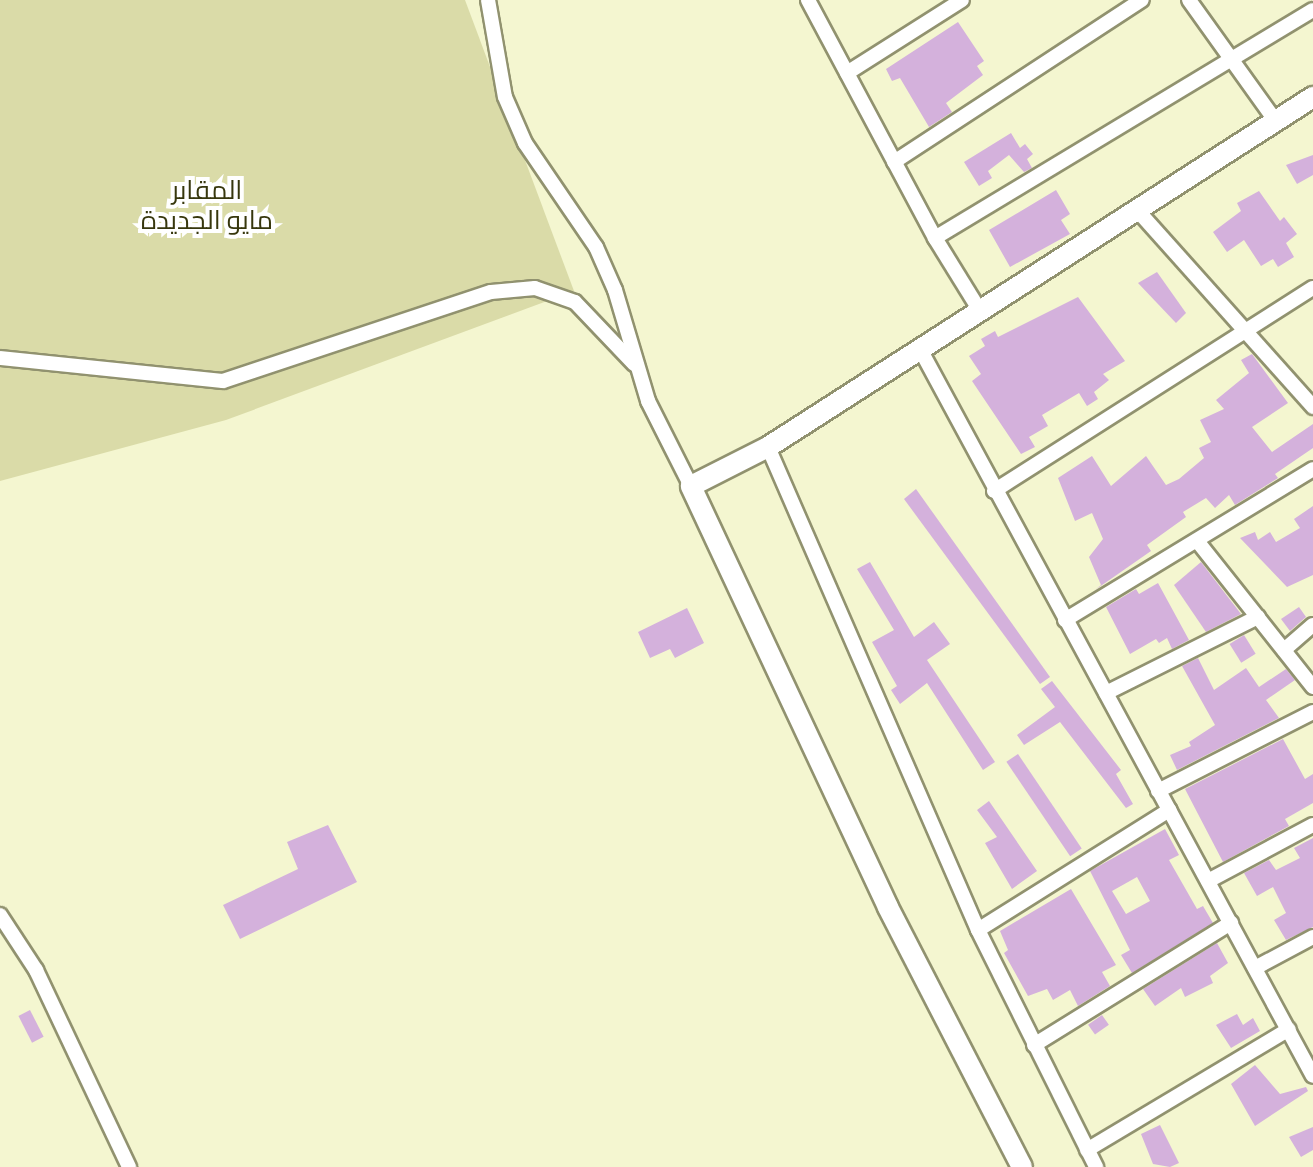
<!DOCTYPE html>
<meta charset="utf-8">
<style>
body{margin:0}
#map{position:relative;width:1313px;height:1167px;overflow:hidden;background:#f4f6d0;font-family:"Roboto Condensed",Cairo,sans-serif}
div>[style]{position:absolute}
.green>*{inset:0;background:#dadba8}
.building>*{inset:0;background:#d4b1dc;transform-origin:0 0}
.roads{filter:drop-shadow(2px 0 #91926f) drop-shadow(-2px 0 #91926f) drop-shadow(0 2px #91926f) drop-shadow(0 -2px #91926f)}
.street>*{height:14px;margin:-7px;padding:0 7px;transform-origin:7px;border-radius:7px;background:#fff}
.secondary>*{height:20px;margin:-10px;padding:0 10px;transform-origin:10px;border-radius:10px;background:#fff}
span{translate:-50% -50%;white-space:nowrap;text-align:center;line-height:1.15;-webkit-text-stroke:8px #fff;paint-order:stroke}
.park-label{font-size:26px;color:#37370d}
</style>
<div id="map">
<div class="green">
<div style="clip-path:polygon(0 0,465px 0,574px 291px,226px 420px,0 481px)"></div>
</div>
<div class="building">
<div style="clip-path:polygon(958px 22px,984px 61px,977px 66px,983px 75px,946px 103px,952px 112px,929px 127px,900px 78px,892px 81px,886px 69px)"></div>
<div style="clip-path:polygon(1011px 133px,1020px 148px,1025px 144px,1033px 154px,1027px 159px,1032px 168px,1024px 172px,1009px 155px,988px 171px,992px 178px,979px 186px,964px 162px)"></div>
<div style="clip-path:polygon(1313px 155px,1313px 175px,1297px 184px,1286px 165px)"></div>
<div style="clip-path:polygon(1056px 190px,1070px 214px,1061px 220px,1070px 234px,1010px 267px,989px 230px)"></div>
<div style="clip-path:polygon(1259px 191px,1280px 221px,1284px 217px,1297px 234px,1286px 243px,1294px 257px,1278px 267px,1273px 259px,1261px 266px,1244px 240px,1227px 252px,1213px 232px,1241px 211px,1237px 203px)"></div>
<div style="clip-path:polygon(1157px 272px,1186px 313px,1176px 323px,1138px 283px)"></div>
<div style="clip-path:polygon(1078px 297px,1125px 361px,1103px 374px,1109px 380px,1094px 392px,1098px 399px,1087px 406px,1079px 393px,1042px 415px,1048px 426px,1029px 437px,1035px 447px,1021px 454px,972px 381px,981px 374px,969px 356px,985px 346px,981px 339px,995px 331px,998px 337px)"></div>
<div style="clip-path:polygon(1252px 354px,1288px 403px,1252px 427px,1272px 452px,1313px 424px,1313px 448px,1275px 474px,1278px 478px,1235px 505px,1229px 495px,1215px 508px,1206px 498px,1183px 512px,1186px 517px,1147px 545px,1151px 551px,1095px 590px,1101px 585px,1089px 557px,1103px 539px,1092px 513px,1075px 521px,1058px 478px,1092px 456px,1111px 486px,1146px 456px,1166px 485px,1179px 479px,1204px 458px,1199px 448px,1211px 442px,1200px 420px,1224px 409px,1216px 400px,1249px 373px,1241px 360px)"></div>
<div style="clip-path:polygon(916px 489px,1050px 677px,1040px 684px,904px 499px)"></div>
<div style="clip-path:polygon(1313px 506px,1313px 575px,1287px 587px,1240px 538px,1255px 532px,1258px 540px,1270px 532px,1276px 542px,1300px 528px,1294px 519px)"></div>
<div style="clip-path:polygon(870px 562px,914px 637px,934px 622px,950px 644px,927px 660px,995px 762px,983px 770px,927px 683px,900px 704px,891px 690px,897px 686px,872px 642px,894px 630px,857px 569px)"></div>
<div style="clip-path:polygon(1201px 562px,1241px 614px,1206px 632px,1174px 585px)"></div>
<div style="clip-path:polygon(1158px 583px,1189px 640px,1172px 649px,1167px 638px,1159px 643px,1156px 639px,1130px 654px,1106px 607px,1136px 589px,1139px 594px)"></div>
<div style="clip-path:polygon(1299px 607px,1306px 617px,1290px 631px,1281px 619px)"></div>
<div style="clip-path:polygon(687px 608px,704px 643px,675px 658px,670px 649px,650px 658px,638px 632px)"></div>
<div style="left:1244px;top:635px;width:22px;height:17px;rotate:58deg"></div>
<div style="clip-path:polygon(1198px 658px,1214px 690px,1246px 668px,1259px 687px,1286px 669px,1295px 680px,1266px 700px,1279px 718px,1177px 770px,1170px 755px,1191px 746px,1189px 742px,1215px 725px,1182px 666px)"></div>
<div style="clip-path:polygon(1052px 681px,1121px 770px,1116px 774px,1133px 804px,1126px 808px,1060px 722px,1024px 745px,1017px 735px,1055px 707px,1041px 689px)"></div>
<div style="clip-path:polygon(1283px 739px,1305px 779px,1313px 774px,1313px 803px,1285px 819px,1289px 826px,1223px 862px,1185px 789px)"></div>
<div style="left:1018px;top:754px;width:114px;height:14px;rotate:56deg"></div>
<div style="clip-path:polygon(989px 801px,1037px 871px,1012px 889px,985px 843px,997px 837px,977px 810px)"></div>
<div style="clip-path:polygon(328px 825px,357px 882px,240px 939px,223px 905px,298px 869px,287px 842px)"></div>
<div style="clip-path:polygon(evenodd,1165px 829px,1179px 855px,1169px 860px,1197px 909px,1203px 906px,1213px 923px,1132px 973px,1121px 955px,1130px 950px,1090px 871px,1165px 829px,1137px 877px,1150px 901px,1126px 914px,1112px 891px,1137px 877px)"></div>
<div style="clip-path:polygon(1313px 838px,1313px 927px,1286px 940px,1274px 920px,1286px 913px,1273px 887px,1257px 896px,1244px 873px,1269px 860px,1276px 870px,1300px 858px,1294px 848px)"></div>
<div style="clip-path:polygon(1071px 889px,1116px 965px,1102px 972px,1110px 986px,1078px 1006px,1070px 990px,1053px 1000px,1047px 989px,1028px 996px,1004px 953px,1008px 950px,1000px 931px)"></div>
<div style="clip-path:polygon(1217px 943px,1228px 963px,1210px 976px,1213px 983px,1185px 997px,1181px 988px,1155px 1006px,1143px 989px)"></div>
<div style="left:30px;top:1010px;width:30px;height:13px;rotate:63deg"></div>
<div style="clip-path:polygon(1237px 1014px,1243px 1025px,1253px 1018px,1260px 1031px,1231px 1048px,1216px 1025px)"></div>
<div style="left:1102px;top:1015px;width:12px;height:17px;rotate:55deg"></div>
<div style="clip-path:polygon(1255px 1065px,1280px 1094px,1306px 1087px,1308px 1091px,1255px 1126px,1231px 1084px)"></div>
<div style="clip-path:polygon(1160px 1125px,1179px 1163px,1170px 1167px,1153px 1164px,1141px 1134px)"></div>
<div style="clip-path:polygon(1313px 1127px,1313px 1150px,1301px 1157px,1289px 1137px)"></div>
</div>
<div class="roads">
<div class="street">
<div style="left:488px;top:0;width:98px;rotate:80.1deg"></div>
<div style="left:505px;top:97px;width:50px;rotate:66.5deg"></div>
<div style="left:525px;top:143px;width:126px;rotate:55.7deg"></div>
<div style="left:596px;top:247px;width:47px;rotate:66.2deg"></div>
<div style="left:615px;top:290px;width:116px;rotate:73.4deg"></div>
<div style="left:648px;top:401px;width:95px;rotate:63.2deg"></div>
<div style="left:808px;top:0;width:270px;rotate:61.9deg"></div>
<div style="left:935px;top:238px;width:86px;rotate:58.3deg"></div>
<div style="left:1189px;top:0;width:148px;rotate:54.4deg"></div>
<div style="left:847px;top:73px;width:136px;rotate:-32.4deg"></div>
<div style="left:894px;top:162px;width:296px;rotate:-33.2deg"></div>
<div style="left:1138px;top:211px;width:263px;rotate:48.2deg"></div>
<div style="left:935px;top:238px;width:441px;rotate:-31.1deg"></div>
<div style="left:920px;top:349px;width:826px;rotate:61.61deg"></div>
<div style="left:0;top:358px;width:224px;rotate:5.9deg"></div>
<div style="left:223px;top:381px;width:282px;rotate:-18.4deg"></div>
<div style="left:491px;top:292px;width:44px;rotate:-5.2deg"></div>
<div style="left:535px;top:288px;width:42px;rotate:19.3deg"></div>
<div style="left:575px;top:302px;width:86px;rotate:46.4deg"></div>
<div style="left:768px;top:447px;width:527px;rotate:66.5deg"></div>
<div style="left:978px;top:930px;width:265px;rotate:63.5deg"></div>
<div style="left:994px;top:491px;width:378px;rotate:-32.5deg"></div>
<div style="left:1198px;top:542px;width:185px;rotate:51.6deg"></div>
<div style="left:1065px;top:620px;width:290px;rotate:-31.3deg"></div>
<div style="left:1284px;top:650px;width:38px;rotate:-41deg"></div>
<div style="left:1106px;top:693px;width:170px;rotate:-26.6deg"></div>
<div style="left:1158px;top:791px;width:174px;rotate:-27deg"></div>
<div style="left:1208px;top:881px;width:119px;rotate:-28.1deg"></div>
<div style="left:0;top:915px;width:66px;rotate:56.8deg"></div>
<div style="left:36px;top:970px;width:218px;rotate:64.7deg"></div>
<div style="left:978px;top:930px;width:226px;rotate:-32.1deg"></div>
<div style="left:1255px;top:968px;width:66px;rotate:-28.1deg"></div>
<div style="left:1034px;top:1045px;width:232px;rotate:-31.8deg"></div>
<div style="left:1087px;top:1150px;width:235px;rotate:-30.9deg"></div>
</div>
<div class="secondary">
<div style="left:1022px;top:1167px;width:292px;rotate:-117.3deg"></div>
<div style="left:888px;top:907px;width:465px;rotate:-115.1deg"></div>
<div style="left:691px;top:486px;width:86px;rotate:-26.9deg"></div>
<div style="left:768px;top:447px;width:648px;rotate:-32.71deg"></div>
</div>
</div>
<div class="park-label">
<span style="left:207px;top:206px">المقابر<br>مايو الجديدة</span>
</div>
</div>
